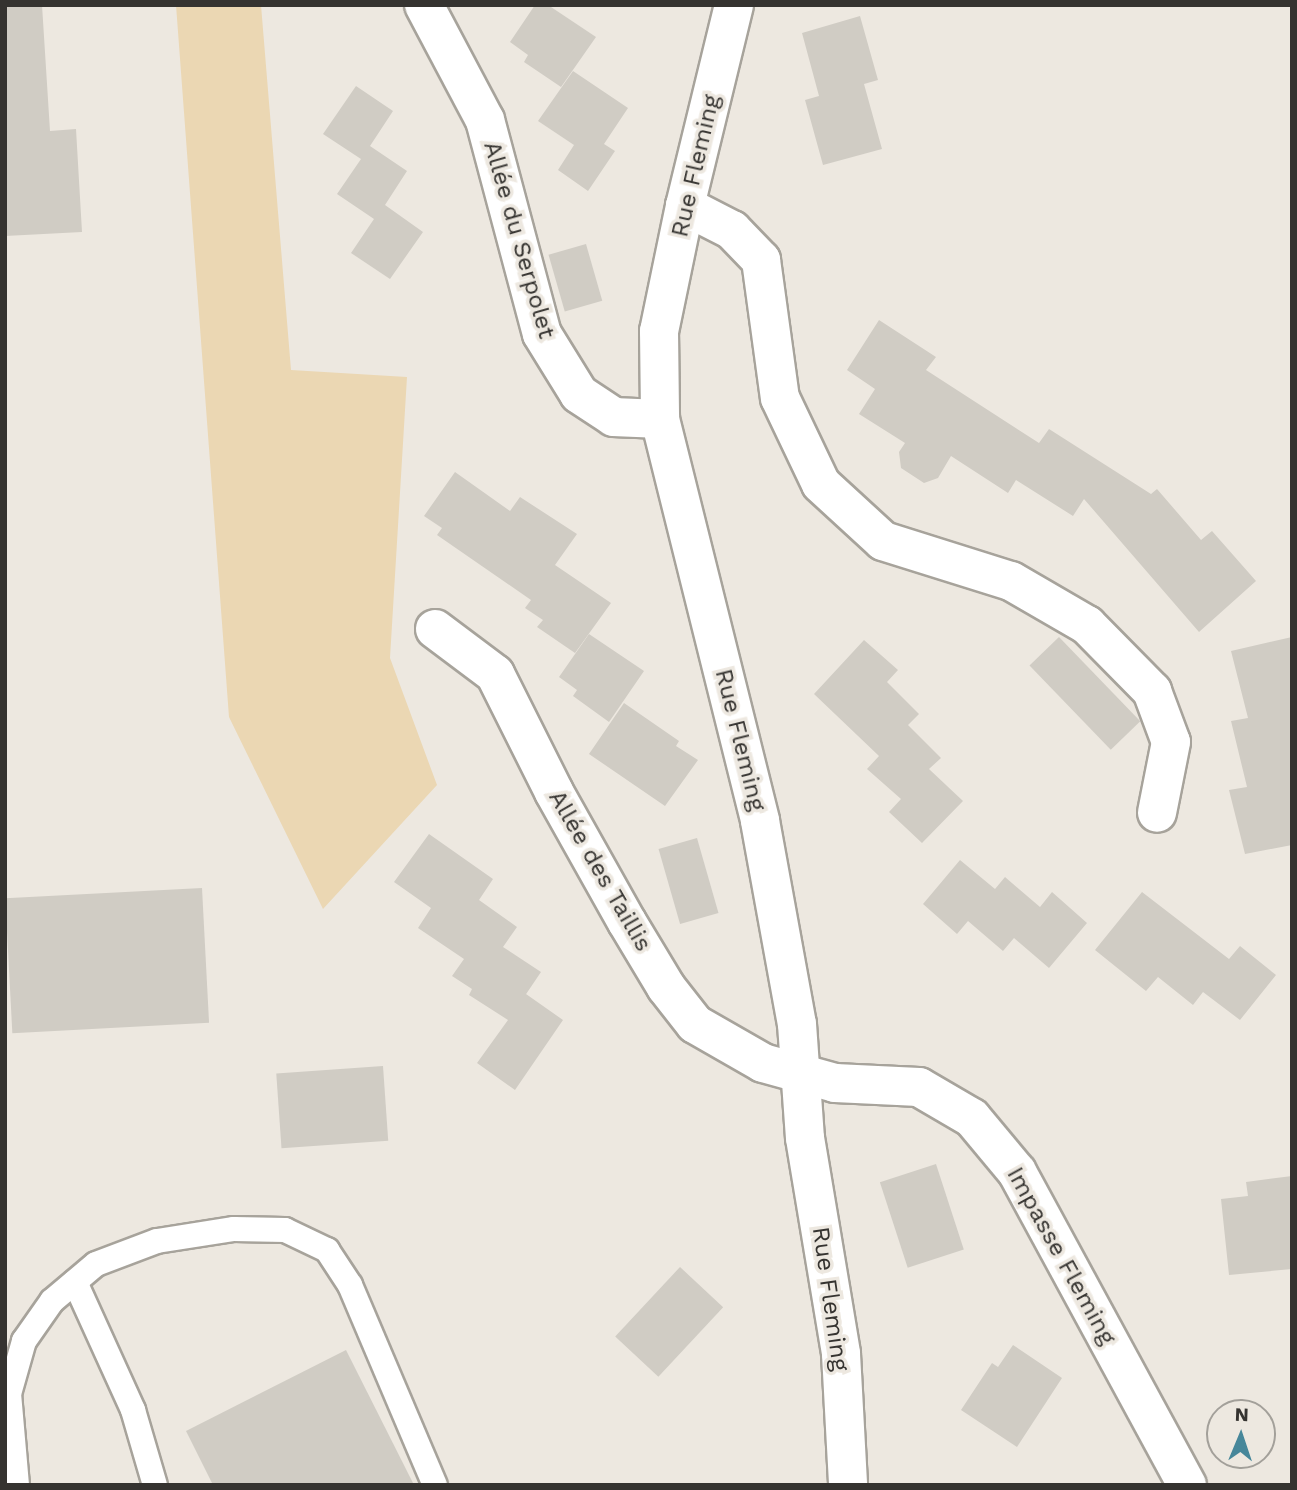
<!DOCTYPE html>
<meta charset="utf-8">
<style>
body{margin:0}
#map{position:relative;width:1297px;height:1490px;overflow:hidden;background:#ede8e0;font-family:"Work Sans",sans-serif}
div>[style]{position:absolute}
.green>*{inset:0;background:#ebd7b3}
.building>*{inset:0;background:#d0ccc4;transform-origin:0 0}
.roads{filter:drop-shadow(2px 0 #a7a39b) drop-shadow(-2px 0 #a7a39b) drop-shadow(0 2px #a7a39b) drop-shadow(0 -2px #a7a39b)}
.service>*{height:24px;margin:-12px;padding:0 12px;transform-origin:12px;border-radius:12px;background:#fff}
.minor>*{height:38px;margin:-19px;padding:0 19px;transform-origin:19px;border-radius:19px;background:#fff}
span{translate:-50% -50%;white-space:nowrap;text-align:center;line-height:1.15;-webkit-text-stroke:7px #ede8e0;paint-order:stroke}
.street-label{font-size:24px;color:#353330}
.frame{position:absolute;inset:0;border:7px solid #353330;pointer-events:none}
.north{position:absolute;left:1206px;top:1399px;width:70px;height:70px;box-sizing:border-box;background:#ede8e0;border:2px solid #a3a09a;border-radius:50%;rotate:2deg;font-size:19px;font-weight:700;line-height:28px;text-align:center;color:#353330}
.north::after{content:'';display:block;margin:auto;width:24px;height:32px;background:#47879a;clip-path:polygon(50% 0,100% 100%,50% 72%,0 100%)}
</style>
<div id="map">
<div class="green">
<div style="clip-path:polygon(176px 5px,261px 5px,291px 370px,407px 377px,390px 658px,437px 785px,323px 909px,229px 717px)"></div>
</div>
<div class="building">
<div style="clip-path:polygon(5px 5px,42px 5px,50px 131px,76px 129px,82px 232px,5px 236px)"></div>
<div style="clip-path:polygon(535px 5px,548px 5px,596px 37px,561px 87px,524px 62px,528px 55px,510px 42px)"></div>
<div style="clip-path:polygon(860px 16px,878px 80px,864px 84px,882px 149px,823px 165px,805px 100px,819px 96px,802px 33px)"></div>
<div style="clip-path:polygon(573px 71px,628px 108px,604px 144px,615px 151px,588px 191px,558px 170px,574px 145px,538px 121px)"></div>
<div style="clip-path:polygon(356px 86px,393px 111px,370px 146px,407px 171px,385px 205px,423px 232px,390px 279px,351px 253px,374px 219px,337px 194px,361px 159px,323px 134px)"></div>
<div style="left:586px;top:244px;width:59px;height:39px;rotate:74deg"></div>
<div style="clip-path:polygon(879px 320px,936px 357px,926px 370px,1039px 443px,1049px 429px,1151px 494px,1157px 489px,1201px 540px,1212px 531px,1256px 581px,1199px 632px,1084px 499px,1073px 516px,1016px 480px,1008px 493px,951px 456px,938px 478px,924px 483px,901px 468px,899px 452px,905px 443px,859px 414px,875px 389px,847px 370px)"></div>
<div style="clip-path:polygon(455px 472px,510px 511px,520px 497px,577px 534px,555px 565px,611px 603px,575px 653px,537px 627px,543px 620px,525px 608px,531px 600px,437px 535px,442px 528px,424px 516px)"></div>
<div style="clip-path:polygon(589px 634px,644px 671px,609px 722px,573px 696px,577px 690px,559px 677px)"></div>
<div style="left:1059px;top:637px;width:117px;height:41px;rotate:46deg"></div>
<div style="clip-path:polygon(1292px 637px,1292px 845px,1245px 854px,1229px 790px,1247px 787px,1231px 721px,1248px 718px,1231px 651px)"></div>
<div style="clip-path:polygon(864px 640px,898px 670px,887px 682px,919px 714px,908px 725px,941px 758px,929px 769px,963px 801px,922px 843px,889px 812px,901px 799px,867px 769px,879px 756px,814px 694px)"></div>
<div style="clip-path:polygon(624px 703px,679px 741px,676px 746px,698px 760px,665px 806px,589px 754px)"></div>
<div style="clip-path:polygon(429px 834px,493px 879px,479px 900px,517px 927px,503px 947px,541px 972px,516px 1009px,526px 994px,563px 1020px,515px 1090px,477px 1063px,508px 1020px,469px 995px,472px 989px,452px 976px,464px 959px,418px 928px,431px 908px,394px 882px)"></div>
<div style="left:697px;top:838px;width:78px;height:40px;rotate:74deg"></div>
<div style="clip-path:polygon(960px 860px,995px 889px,1005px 877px,1040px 907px,1052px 892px,1087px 923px,1049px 968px,1014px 938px,1003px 951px,968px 921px,957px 934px,923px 904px)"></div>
<div style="left:202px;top:888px;width:135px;height:197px;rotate:87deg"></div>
<div style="clip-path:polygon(1142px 892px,1229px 959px,1240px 946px,1276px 975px,1240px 1020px,1203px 992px,1193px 1005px,1158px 977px,1146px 991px,1095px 950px)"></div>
<div style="left:383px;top:1066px;width:75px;height:107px;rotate:86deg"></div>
<div style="left:936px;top:1164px;width:90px;height:59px;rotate:72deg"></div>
<div style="clip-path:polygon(1292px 1176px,1292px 1269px,1229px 1275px,1221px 1199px,1248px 1196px,1246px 1182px)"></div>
<div style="left:680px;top:1267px;width:59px;height:95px;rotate:43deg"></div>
<div style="clip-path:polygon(1013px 1345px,1062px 1378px,1017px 1447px,961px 1410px,992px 1363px,998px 1367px)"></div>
<div style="clip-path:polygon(346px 1350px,414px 1485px,213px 1485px,186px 1431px)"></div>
</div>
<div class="roads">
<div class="service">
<div style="left:75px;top:1282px;width:141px;rotate:65.6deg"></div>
<div style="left:133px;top:1410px;width:78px;rotate:73.7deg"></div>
<div style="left:17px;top:1485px;width:91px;rotate:-95deg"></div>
<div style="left:9px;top:1394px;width:55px;rotate:-74.2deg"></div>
<div style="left:24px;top:1341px;width:49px;rotate:-55deg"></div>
<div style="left:52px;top:1301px;width:57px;rotate:-40.1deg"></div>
<div style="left:96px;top:1264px;width:65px;rotate:-20.7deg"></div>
<div style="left:157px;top:1241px;width:78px;rotate:-8.9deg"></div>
<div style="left:234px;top:1229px;width:51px;rotate:1.1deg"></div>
<div style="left:285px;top:1230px;width:47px;rotate:25.5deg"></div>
<div style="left:327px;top:1250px;width:42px;rotate:56.7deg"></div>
<div style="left:350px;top:1285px;width:217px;rotate:67deg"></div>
</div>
<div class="minor">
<div style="left:424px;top:5px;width:130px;rotate:62.1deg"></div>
<div style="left:485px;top:120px;width:221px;rotate:75.1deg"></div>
<div style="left:542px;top:334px;width:70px;rotate:58.3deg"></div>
<div style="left:579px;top:394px;width:42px;rotate:33.3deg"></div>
<div style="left:614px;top:417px;width:46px;rotate:2.5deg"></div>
<div style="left:734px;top:5px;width:207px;rotate:103.7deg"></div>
<div style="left:685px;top:206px;width:128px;rotate:101.7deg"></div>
<div style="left:659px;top:331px;width:88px;rotate:89.3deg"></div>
<div style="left:660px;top:419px;width:414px;rotate:76deg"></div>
<div style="left:760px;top:821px;width:206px;rotate:79.7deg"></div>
<div style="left:797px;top:1024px;width:114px;rotate:86deg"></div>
<div style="left:805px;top:1138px;width:219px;rotate:80.5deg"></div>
<div style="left:841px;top:1354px;width:131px;rotate:86.9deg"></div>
<div style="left:685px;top:206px;width:53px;rotate:27.1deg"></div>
<div style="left:732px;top:230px;width:42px;rotate:46deg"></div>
<div style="left:761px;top:260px;width:139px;rotate:82.2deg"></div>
<div style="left:780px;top:398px;width:95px;rotate:64.5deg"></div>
<div style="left:821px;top:484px;width:84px;rotate:42.6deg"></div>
<div style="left:883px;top:541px;width:134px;rotate:17.4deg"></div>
<div style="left:1011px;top:581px;width:88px;rotate:30.1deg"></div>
<div style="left:1087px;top:625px;width:93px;rotate:45.4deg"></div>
<div style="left:1152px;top:691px;width:54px;rotate:69.6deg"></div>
<div style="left:1171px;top:742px;width:72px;rotate:101.2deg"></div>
<div style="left:435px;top:629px;width:75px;rotate:36.9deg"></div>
<div style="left:495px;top:674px;width:132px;rotate:63.4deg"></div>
<div style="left:554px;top:792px;width:149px;rotate:60.7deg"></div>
<div style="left:627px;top:922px;width:76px;rotate:59deg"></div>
<div style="left:666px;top:987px;width:47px;rotate:51.9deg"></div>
<div style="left:695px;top:1024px;width:78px;rotate:29.8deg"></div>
<div style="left:763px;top:1063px;width:75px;rotate:15.5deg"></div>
<div style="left:835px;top:1083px;width:84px;rotate:2.7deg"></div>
<div style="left:919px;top:1087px;width:61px;rotate:30.3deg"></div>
<div style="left:972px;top:1118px;width:70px;rotate:50.2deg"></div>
<div style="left:1017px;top:1172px;width:356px;rotate:61.5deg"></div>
</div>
</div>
<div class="street-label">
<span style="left:696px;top:166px;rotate:-77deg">Rue Fleming</span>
<span style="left:519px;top:240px;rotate:74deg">Allée du Serpolet</span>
<span style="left:740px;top:740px;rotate:76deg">Rue Fleming</span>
<span style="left:600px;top:871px;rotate:60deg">Allée des Taillis</span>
<span style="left:1061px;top:1256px;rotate:61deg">Impasse Fleming</span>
<span style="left:830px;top:1299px;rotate:82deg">Rue Fleming</span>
</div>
<div class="frame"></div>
<div class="north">N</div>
</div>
